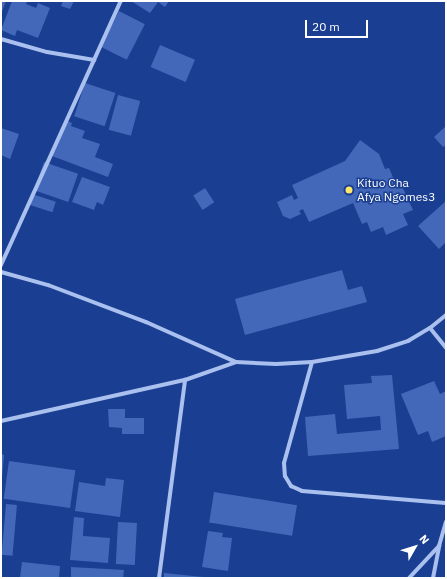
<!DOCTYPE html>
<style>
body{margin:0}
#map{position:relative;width:447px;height:579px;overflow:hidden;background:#1a3e91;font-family:"IBM Plex Sans",sans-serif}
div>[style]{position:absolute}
.building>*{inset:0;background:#4368b9;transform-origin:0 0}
.minor>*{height:4px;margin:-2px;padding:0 2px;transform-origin:2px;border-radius:2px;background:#aac0ef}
.dots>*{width:11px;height:11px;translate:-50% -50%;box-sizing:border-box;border:2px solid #1a3e91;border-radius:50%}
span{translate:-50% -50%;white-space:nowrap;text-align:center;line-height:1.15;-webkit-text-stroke:3px #1a3e91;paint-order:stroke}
.poi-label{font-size:12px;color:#fff}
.left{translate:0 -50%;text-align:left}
.frame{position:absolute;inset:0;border:2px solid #fff;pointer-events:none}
.north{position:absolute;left:395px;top:527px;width:40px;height:40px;-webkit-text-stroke:3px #1a3e91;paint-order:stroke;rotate:51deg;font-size:11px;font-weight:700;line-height:16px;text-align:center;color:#fff}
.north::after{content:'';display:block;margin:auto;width:14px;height:18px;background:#fff;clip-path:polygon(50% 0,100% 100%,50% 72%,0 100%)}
.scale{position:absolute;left:305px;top:20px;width:63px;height:18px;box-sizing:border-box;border:2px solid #fff;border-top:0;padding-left:5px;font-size:12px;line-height:14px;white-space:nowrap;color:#fff;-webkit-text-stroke:3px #1a3e91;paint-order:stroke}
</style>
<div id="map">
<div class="building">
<div style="clip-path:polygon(1px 1px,6px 1px,1px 14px)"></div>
<div style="clip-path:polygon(12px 1px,27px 1px,26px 4px,36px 8px,38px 3px,50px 8px,38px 38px,17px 30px,15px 36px,1px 30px)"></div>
<div style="clip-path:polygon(63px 1px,74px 1px,70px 9px,61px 6px)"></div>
<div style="clip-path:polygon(131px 1px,169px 1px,165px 7px,158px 2px,150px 13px)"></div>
<div style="left:119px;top:11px;width:29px;height:40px;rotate:27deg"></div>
<div style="left:160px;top:45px;width:38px;height:24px;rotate:23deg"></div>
<div style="left:85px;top:83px;width:32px;height:35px;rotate:18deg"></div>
<div style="left:118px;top:95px;width:23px;height:36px;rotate:15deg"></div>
<div style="clip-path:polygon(65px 120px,72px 123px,71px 126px,85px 131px,82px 138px,100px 144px,95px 157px,113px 164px,108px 177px,52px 156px)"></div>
<div style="clip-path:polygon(446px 126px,446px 145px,443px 147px,434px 137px)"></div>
<div style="clip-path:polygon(1px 128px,19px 134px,10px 159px,1px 155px)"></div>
<div style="clip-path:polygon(360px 140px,379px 154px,385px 169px,389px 168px,396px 184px,400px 182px,413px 210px,403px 214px,408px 225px,386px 235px,383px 227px,371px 232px,367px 222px,362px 224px,353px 203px,309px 222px,303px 209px,299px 211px,301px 214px,290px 219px,283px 216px,277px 202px,292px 195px,294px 200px,298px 198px,292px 185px,345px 161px)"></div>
<div style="left:44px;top:162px;width:36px;height:30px;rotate:19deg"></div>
<div style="clip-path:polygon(82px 177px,110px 187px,103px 205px,97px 202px,94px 210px,72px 202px)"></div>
<div style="left:205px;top:188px;width:17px;height:14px;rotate:57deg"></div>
<div style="left:32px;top:194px;width:25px;height:11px;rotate:18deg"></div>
<div style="clip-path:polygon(446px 201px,446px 242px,439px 249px,418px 226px)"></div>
<div style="clip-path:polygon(342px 270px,348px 290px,362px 286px,367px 302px,245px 335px,235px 299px)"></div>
<div style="clip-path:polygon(392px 375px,399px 449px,308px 456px,305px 417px,335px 414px,337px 434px,381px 430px,380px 416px,347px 419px,344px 385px,372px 383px,371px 376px)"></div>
<div style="clip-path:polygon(434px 381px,440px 394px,446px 391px,446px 436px,432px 442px,428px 431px,418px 435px,401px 394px)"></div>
<div style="clip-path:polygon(108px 409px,125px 409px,125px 418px,144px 418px,144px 434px,122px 434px,122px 428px,109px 427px)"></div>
<div style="clip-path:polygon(1px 454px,4px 455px,2px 477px,1px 477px)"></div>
<div style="left:9px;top:461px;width:67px;height:38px;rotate:8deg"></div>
<div style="clip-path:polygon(106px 478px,124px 480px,120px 517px,75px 511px,79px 482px,105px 486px)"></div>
<div style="left:214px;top:492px;width:84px;height:31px;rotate:9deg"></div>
<div style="left:6px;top:504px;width:11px;height:51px;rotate:5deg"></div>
<div style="clip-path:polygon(74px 517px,84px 518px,83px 536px,110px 538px,108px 563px,70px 560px)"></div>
<div style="left:118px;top:522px;width:19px;height:42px;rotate:3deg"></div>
<div style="clip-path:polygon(208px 531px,223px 533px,222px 537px,232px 538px,228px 571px,202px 567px)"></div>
<div style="clip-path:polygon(22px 562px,60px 566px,59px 578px,20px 578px)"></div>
<div style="clip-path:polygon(71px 567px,124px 570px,123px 578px,71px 578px)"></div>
<div style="clip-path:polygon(164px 573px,203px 577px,203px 578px,164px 578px)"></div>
</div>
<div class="minor">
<div style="left:1px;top:39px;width:48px;rotate:15.8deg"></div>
<div style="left:47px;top:52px;width:48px;rotate:9.7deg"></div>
<div style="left:1px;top:265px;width:290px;rotate:-65.6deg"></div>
<div style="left:1px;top:272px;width:49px;rotate:15.5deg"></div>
<div style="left:48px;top:285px;width:105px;rotate:20.7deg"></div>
<div style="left:146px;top:322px;width:98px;rotate:24deg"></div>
<div style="left:236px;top:362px;width:40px;rotate:2.9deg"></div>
<div style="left:276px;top:364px;width:36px;rotate:-3deg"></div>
<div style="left:312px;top:362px;width:66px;rotate:-9.6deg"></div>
<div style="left:377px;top:351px;width:33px;rotate:-18deg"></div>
<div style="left:408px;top:341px;width:26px;rotate:-31deg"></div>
<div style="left:430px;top:328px;width:21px;rotate:-39deg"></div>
<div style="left:430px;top:328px;width:26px;rotate:51deg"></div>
<div style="left:312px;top:362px;width:105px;rotate:105.5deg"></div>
<div style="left:284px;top:463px;width:13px;rotate:86deg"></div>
<div style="left:285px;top:476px;width:12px;rotate:59deg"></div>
<div style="left:291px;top:486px;width:12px;rotate:24deg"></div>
<div style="left:302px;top:491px;width:144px;rotate:4.8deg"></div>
<div style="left:1px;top:421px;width:189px;rotate:-12.6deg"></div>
<div style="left:185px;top:380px;width:54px;rotate:-19.4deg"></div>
<div style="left:159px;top:578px;width:200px;rotate:-82.5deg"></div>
<div style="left:409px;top:578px;width:44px;rotate:-46.8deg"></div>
<div style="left:433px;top:578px;width:33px;rotate:-79deg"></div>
<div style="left:439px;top:546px;width:25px;rotate:-74deg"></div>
</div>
<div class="dots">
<div style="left:349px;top:190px;background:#ffe767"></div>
</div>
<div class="poi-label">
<span class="left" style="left:357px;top:190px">Kituo Cha<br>Afya Ngomes3</span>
</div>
<div class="frame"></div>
<div class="north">N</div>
<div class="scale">20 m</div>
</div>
